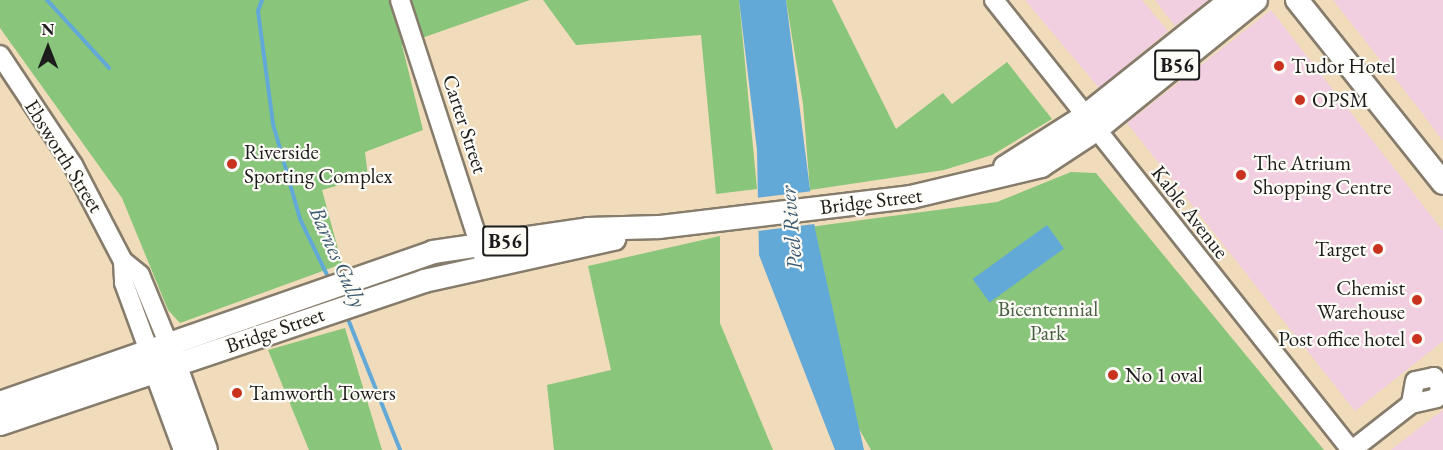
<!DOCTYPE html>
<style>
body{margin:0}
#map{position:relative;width:1443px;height:450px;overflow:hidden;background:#f0dcbb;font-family:"EB Garamond",serif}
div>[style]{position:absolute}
.built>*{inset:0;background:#f2cfe0}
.green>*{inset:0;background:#89c57a}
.water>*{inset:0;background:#62a9d8;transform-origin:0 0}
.pier>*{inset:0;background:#f0dcbb;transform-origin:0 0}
.stream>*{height:4px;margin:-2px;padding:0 2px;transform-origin:2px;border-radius:2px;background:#62a9d8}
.roads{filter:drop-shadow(2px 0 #867c6c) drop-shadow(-2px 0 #867c6c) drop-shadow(0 2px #867c6c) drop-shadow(0 -2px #867c6c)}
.minor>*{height:18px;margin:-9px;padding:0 9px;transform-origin:9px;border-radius:9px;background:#fff}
.major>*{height:22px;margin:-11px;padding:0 11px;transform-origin:11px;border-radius:11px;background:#fff}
.dots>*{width:16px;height:16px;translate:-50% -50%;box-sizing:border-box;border:3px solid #fdfcf7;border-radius:50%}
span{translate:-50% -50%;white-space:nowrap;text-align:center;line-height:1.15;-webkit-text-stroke:4.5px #fdfcf7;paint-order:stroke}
.shield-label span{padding:2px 4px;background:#fdfcf7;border:2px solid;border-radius:4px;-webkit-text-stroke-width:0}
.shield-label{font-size:20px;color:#1c1c1c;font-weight:700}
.poi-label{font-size:21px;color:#1c1c1c}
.left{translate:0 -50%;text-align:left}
.right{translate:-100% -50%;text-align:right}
.street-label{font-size:21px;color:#1c1c1c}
.park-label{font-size:21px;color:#486042}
.water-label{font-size:22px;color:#3c5b71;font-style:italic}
.north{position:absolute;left:18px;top:18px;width:60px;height:60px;-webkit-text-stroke:4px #fdfcf7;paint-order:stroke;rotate:0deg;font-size:16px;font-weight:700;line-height:24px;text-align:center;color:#1c1c1c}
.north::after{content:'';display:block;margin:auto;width:21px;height:27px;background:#1c1c1c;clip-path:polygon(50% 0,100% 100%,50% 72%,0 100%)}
</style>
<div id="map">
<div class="built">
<div style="clip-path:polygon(1025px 0,1142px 0,1168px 31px,1099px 88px)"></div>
<div style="clip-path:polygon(1155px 0,1209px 0,1175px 26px)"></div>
<div style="clip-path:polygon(1333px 0,1443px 0,1443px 141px,1419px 109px)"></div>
<div style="clip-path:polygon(1271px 10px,1443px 231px,1443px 341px,1355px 411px,1127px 123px)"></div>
<div style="clip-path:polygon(1443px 410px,1443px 450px,1391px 450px,1415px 431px)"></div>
</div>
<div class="green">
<div style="clip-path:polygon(0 0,530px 0,402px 45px,423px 130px,365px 152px,368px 177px,322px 190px,342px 264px,180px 323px,168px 310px,122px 198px,0 28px)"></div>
<div style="clip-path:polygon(543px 0,739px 0,757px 189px,716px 194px,701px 35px,576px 45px)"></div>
<div style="clip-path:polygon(786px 0,832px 0,896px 129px,943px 93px,952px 104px,1007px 62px,1052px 119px,992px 155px,944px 170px,810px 190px,803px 104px)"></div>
<div style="clip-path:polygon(1071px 172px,1096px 173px,1324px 450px,871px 450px,837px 390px,802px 228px,997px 202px)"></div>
<div style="clip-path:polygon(720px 236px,720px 323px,773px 450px,554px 450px,547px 385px,611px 370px,588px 266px)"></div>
<div style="clip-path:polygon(345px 328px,382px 450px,309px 450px,268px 350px)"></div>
</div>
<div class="water">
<div style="clip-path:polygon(739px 0,786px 0,815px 229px,864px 450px,835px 450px,759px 255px,757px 150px)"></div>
<div style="left:1047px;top:225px;width:29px;height:92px;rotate:54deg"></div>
</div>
<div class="pier">
<div style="left:813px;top:191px;width:33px;height:59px;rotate:83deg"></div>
</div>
<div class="stream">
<div style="left:47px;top:0;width:92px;rotate:47.6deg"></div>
<div style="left:262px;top:0;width:12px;rotate:110deg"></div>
<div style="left:258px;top:11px;width:114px;rotate:82.4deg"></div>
<div style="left:273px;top:124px;width:99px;rotate:74.1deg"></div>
<div style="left:300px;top:219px;width:69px;rotate:64.2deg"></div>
<div style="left:346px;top:314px;width:146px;rotate:68.3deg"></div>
</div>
<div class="roads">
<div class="minor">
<div style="left:400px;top:0;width:271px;rotate:72deg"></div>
<div style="left:994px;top:0;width:574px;rotate:51.57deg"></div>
<div style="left:0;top:55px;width:132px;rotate:56.4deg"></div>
<div style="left:73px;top:165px;width:108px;rotate:62.5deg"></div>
<div style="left:123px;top:261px;width:22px;rotate:39deg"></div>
<div style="left:140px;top:275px;width:74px;rotate:67.6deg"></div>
<div style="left:123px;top:261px;width:22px;rotate:87deg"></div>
<div style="left:124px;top:283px;width:72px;rotate:69.8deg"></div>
<div style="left:1352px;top:450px;width:75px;rotate:-37.9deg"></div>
<div style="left:1411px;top:404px;width:26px;rotate:-13deg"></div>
<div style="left:1436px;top:398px;width:11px;rotate:-63deg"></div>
<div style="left:1441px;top:388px;width:13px;rotate:-122deg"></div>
<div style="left:1434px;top:377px;width:19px;rotate:168deg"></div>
<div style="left:1415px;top:381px;width:23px;rotate:100deg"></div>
</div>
<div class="major">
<div style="left:1297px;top:0;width:234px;rotate:51.4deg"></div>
<div style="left:1005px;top:167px;width:95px;rotate:-32.5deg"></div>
<div style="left:1085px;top:116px;width:186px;rotate:-38.5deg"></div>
<div style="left:170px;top:350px;width:106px;rotate:70.2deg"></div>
<div style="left:151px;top:358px;width:98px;rotate:69.7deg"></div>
<div style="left:0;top:403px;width:459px;rotate:-19.2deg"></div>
<div style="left:433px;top:252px;width:157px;rotate:-8.4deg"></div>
<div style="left:588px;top:229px;width:71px;rotate:-1.6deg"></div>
<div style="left:659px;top:227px;width:254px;rotate:-6.8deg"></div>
<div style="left:911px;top:197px;width:134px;rotate:-13.4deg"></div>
<div style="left:1041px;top:166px;width:66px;rotate:-33.2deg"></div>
<div style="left:1096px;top:130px;width:206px;rotate:-39.1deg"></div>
<div style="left:0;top:424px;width:447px;rotate:-18.6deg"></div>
<div style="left:424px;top:281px;width:195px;rotate:-12.5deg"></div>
</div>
</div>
<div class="dots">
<div style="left:1279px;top:66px;background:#c8321e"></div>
<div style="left:1300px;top:100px;background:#c8321e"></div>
<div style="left:232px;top:164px;background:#c8321e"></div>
<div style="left:1241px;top:175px;background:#c8321e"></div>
<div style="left:1378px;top:249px;background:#c8321e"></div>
<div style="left:1417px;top:300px;background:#c8321e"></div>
<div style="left:1417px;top:339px;background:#c8321e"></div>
<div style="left:1113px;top:375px;background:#c8321e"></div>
<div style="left:237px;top:393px;background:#c8321e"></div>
</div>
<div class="shield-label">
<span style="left:1177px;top:65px">B56</span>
<span style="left:505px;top:241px">B56</span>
</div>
<div class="poi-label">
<span class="left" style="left:1291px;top:66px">Tudor Hotel</span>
<span class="left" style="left:1312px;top:100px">OPSM</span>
<span class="left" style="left:244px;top:164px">Riverside<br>Sporting Complex</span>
<span class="left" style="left:1253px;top:175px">The Atrium<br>Shopping Centre</span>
<span class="right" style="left:1366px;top:249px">Target</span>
<span class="right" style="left:1405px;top:300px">Chemist<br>Warehouse</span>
<span class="right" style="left:1405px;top:339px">Post office hotel</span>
<span class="left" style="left:1125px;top:375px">No 1 oval</span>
<span class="left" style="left:249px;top:393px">Tamworth Towers</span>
</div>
<div class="street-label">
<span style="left:465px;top:124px;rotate:72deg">Carter Street</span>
<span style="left:64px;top:156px;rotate:58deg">Ebsworth Street</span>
<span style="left:871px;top:201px;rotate:-7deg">Bridge Street</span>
<span style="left:1190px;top:212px;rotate:52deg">Kable Avenue</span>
<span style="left:275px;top:330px;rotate:-19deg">Bridge Street</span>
</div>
<div class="park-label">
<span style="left:1048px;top:321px">Bicentennial<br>Park</span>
</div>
<div class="water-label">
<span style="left:791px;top:228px;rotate:-95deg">Peel River</span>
<span style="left:338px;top:257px;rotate:66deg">Barnes Gully</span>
</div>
<div class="north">N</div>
</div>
